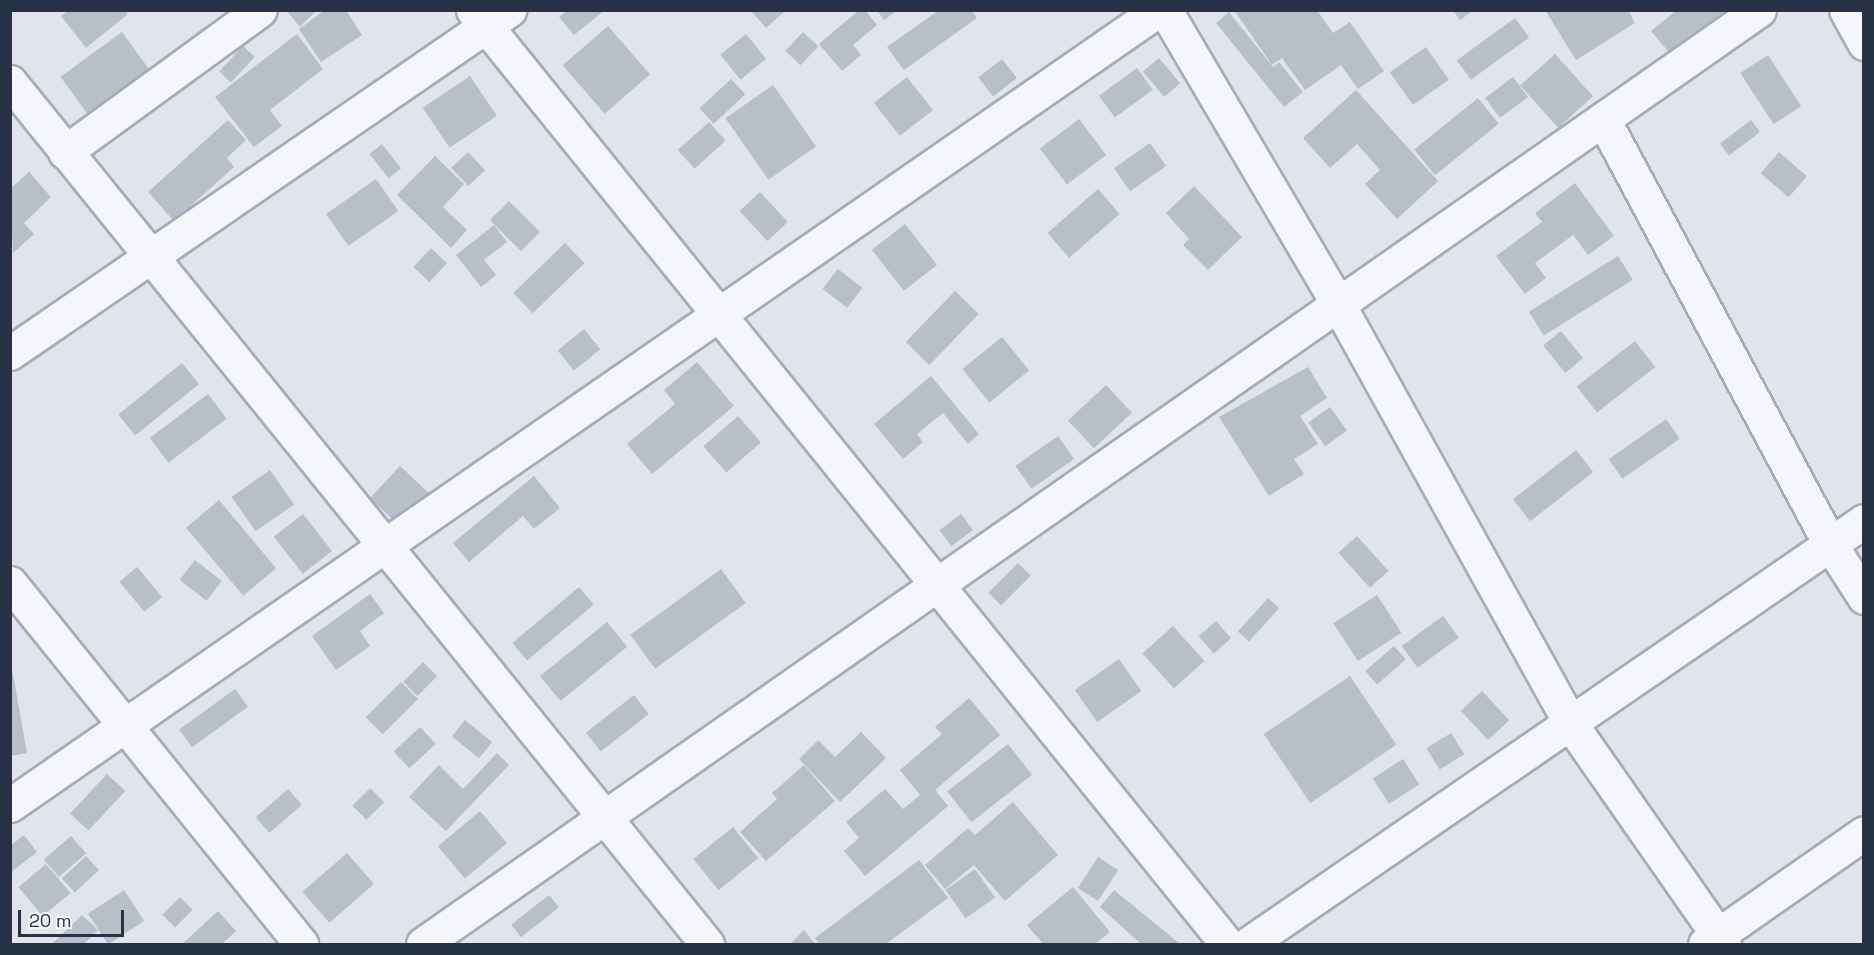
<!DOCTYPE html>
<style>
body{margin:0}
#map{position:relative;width:1874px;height:955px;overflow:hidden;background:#e1e5eb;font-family:"Space Grotesk",sans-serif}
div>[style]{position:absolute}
.building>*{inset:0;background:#b7bfc9;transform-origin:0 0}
.roads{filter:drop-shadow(2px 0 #a5acb6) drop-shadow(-2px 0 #a5acb6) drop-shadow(0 2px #a5acb6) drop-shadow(0 -2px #a5acb6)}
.minor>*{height:33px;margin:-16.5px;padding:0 16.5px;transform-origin:16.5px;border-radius:16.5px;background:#f4f6f9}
.tertiary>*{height:33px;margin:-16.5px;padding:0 16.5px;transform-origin:16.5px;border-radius:16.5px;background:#f4f6f9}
span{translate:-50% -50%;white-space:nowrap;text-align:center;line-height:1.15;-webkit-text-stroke:6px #f1f4f8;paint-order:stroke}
.frame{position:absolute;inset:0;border:12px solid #273345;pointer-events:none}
.scale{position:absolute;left:18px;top:910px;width:106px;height:27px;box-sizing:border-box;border:3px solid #273345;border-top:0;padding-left:8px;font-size:18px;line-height:21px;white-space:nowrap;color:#273345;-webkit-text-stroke:4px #f1f4f8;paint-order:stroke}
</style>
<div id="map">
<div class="building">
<div style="clip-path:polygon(69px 10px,125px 10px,128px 14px,86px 48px,61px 16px)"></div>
<div style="clip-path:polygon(286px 10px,317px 10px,300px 27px)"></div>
<div style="clip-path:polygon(325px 10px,346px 10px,362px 35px,321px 62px,299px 29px)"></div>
<div style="clip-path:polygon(568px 10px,605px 10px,574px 35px,559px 17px)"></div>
<div style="clip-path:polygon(750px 10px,786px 10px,766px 28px)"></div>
<div style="clip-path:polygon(859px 10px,865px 10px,877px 25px,853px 45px,861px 55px,842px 71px,819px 44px)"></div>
<div style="clip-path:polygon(877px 10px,898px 10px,884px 20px)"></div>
<div style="clip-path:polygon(939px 10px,971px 10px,977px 18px,904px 70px,887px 47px)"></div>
<div style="clip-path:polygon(1234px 10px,1317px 10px,1333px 33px,1350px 22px,1384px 71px,1358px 89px,1341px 65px,1305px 90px,1282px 58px,1272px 65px)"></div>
<div style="clip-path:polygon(1453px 10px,1474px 10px,1460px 20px)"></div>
<div style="clip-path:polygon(1545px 10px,1628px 10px,1635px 23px,1576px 60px)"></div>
<div style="clip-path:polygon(1677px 10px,1729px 10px,1673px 57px,1651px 31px)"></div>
<div style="clip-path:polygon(1229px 12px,1273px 67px,1279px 62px,1303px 92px,1284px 107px,1216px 23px)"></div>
<div style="left:1515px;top:18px;width:24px;height:72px;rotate:54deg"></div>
<div style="left:608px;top:26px;width:64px;height:60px;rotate:49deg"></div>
<div style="left:122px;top:32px;width:46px;height:76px;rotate:54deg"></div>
<div style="left:803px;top:32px;width:21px;height:26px;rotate:43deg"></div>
<div style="clip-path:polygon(297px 34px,323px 69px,270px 110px,282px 126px,254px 147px,215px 97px)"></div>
<div style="left:746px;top:34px;width:32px;height:33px;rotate:51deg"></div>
<div style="left:243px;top:46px;width:16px;height:35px;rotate:43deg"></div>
<div style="left:1426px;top:47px;width:40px;height:44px;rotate:55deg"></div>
<div style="left:1555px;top:54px;width:57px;height:47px;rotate:48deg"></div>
<div style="left:1768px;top:55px;width:61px;height:33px;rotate:57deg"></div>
<div style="left:1159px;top:58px;width:33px;height:21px;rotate:50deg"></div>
<div style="left:1002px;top:59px;width:24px;height:30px;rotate:52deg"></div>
<div style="left:1137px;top:68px;width:27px;height:47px;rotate:54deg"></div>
<div style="left:470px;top:76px;width:48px;height:57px;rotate:56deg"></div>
<div style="left:907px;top:77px;width:42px;height:42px;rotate:52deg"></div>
<div style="left:1513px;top:77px;width:25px;height:35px;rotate:53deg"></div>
<div style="left:731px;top:79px;width:21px;height:43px;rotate:47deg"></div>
<div style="left:773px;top:85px;width:75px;height:58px;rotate:55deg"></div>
<div style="clip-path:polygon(1356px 90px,1438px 181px,1397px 219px,1365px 184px,1380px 170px,1357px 144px,1330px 168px,1303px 138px)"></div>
<div style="left:1478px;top:98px;width:33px;height:82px;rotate:51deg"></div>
<div style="left:1079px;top:119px;width:45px;height:49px;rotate:53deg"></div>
<div style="clip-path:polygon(228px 120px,246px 140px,227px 158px,234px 167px,174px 221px,148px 192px)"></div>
<div style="left:1751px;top:120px;width:15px;height:39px;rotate:53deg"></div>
<div style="left:709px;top:122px;width:25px;height:42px;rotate:48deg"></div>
<div style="left:1150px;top:143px;width:28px;height:44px;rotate:55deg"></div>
<div style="left:382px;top:144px;width:31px;height:16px;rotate:52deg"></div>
<div style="left:468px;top:152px;width:25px;height:23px;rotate:47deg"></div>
<div style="left:1779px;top:152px;width:37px;height:28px;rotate:41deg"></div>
<div style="clip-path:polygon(435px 156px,464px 184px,443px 207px,467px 230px,451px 248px,397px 195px)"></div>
<div style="clip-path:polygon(29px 172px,51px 197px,24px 223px,34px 234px,13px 253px,10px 189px)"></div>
<div style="left:376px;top:179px;width:39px;height:61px;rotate:55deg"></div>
<div style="clip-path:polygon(1575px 183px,1614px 236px,1588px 255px,1573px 235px,1535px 263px,1546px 278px,1525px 294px,1496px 256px,1542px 222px,1535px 213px)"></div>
<div style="clip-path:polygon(1194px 186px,1242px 237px,1208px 270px,1183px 245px,1189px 239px,1166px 213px)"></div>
<div style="left:1098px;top:189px;width:33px;height:67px;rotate:49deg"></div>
<div style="left:760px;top:192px;width:41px;height:28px;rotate:47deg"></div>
<div style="left:509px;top:201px;width:44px;height:27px;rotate:45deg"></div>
<div style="left:905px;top:224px;width:52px;height:42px;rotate:52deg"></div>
<div style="clip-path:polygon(494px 225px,507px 242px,484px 260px,496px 275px,481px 287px,456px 255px)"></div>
<div style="left:565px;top:243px;width:28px;height:72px;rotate:46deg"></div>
<div style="left:431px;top:248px;width:22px;height:26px;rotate:43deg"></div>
<div style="left:1618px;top:256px;width:28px;height:105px;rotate:58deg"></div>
<div style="left:838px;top:269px;width:31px;height:25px;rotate:38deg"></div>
<div style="left:955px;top:291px;width:33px;height:71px;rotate:44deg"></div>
<div style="left:584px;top:329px;width:26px;height:34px;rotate:51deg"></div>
<div style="left:1561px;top:331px;width:35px;height:23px;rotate:51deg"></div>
<div style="left:1002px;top:337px;width:43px;height:51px;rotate:51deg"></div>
<div style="left:1635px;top:341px;width:33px;height:74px;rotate:52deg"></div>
<div style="clip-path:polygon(697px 362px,734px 406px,652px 474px,627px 444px,675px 404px,664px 390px)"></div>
<div style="left:182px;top:363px;width:27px;height:82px;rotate:51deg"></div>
<div style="clip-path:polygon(1308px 367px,1327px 398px,1300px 416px,1318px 444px,1294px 459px,1304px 474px,1269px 496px,1219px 417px)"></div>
<div style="clip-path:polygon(931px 376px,979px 434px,968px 444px,943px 413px,917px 434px,923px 442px,903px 459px,874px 424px)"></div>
<div style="left:1106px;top:385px;width:38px;height:52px;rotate:47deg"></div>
<div style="left:208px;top:394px;width:31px;height:73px;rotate:53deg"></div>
<div style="left:1330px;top:407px;width:29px;height:27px;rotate:54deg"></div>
<div style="left:738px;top:416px;width:35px;height:46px;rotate:49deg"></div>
<div style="left:1666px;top:419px;width:24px;height:70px;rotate:55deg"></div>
<div style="left:1058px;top:436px;width:28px;height:52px;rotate:55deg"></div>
<div style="left:1576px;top:450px;width:28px;height:80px;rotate:52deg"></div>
<div style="left:400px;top:466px;width:42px;height:44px;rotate:43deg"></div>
<div style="left:270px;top:470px;width:42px;height:47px;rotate:55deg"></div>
<div style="clip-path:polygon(534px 476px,560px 508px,534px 529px,523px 516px,469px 562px,453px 543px)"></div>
<div style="left:219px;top:500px;width:89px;height:43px;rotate:50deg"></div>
<div style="left:303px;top:514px;width:47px;height:37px;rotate:52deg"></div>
<div style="left:961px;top:514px;width:20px;height:27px;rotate:53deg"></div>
<div style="left:1357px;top:536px;width:47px;height:25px;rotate:48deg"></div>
<div style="left:195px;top:560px;width:34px;height:25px;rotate:38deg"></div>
<div style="left:1018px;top:563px;width:18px;height:42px;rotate:45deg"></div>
<div style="left:137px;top:567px;width:39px;height:23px;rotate:50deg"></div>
<div style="left:721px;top:569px;width:42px;height:112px;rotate:54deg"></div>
<div style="left:579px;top:587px;width:23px;height:87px;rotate:50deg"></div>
<div style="clip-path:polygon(370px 594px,384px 613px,360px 631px,370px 646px,336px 670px,312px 636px)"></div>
<div style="left:1377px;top:595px;width:45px;height:52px;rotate:57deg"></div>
<div style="left:1268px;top:598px;width:15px;height:45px;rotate:42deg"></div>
<div style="left:1443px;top:616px;width:27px;height:51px;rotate:54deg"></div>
<div style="left:1216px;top:621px;width:23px;height:23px;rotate:49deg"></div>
<div style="left:607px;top:622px;width:32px;height:86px;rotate:51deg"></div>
<div style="left:1173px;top:626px;width:47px;height:41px;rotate:48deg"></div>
<div style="left:1394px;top:646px;width:18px;height:38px;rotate:49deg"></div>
<div style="left:1119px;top:659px;width:39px;height:54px;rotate:55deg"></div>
<div style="left:423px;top:662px;width:20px;height:28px;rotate:45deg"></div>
<div style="clip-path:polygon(12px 669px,27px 753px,10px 756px,10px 670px)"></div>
<div style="left:1350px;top:676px;width:83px;height:104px;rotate:56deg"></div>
<div style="left:401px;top:682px;width:24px;height:50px;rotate:45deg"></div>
<div style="left:235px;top:689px;width:22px;height:69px;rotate:54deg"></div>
<div style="left:1482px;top:691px;width:40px;height:29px;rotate:47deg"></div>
<div style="left:634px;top:695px;width:24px;height:61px;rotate:52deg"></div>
<div style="clip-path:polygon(969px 698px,1000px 735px,935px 790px,948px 806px,865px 876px,844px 851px,859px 838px,846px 822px,885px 789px,903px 809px,920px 795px,900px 770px,942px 734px,935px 727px)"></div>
<div style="left:465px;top:720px;width:35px;height:21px;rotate:39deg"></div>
<div style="left:420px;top:727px;width:23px;height:36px;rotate:47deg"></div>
<div style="clip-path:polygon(861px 732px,886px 758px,840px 802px,799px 759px,818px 740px,835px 757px)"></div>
<div style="left:1451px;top:733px;width:25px;height:29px;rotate:58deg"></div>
<div style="left:1008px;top:744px;width:39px;height:77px;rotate:52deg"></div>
<div style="clip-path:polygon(497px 753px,509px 765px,446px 831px,409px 797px,439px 765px,463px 789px)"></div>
<div style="left:1403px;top:759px;width:30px;height:36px;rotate:57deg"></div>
<div style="clip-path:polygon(804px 765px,835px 801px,766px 861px,740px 832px,777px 799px,772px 793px)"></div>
<div style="left:107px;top:774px;width:25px;height:54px;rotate:43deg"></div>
<div style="left:370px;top:788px;width:20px;height:25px;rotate:45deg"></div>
<div style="left:288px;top:789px;width:21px;height:43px;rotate:49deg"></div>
<div style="clip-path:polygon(1013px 802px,1058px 855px,1005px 901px,974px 865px,945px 889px,925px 865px,968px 828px,975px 835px)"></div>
<div style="left:480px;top:811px;width:42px;height:55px;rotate:50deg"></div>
<div style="left:733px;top:827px;width:40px;height:51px;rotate:51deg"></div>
<div style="clip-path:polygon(24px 835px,37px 852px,10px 873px,10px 846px)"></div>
<div style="left:71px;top:836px;width:23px;height:36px;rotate:49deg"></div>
<div style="left:347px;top:853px;width:41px;height:59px;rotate:49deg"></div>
<div style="left:86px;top:856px;width:19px;height:33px;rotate:47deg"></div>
<div style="left:1098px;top:857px;width:24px;height:37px;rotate:33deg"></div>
<div style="clip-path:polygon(919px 860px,948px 898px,886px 944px,820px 944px,815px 938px)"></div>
<div style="left:46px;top:864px;width:38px;height:36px;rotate:50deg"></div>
<div style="left:975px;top:869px;width:35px;height:36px;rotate:55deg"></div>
<div style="clip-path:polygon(1073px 887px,1110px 932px,1095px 944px,1043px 944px,1027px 925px)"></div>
<div style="left:124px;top:890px;width:37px;height:43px;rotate:57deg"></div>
<div style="clip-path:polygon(1114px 890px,1180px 944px,1141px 944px,1100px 907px)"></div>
<div style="left:549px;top:895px;width:16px;height:48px;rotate:52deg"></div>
<div style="left:180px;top:897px;width:18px;height:25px;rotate:45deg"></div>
<div style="clip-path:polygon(218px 911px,236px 931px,222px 944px,182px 944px)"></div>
<div style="clip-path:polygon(82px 915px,98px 930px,84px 944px,52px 944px)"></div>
<div style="clip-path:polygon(804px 930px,815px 944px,790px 944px)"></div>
</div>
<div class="roads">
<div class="minor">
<div style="left:473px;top:10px;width:1200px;rotate:51.09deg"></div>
<div style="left:1165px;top:10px;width:341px;rotate:59.5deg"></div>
<div style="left:1338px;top:304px;width:479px;rotate:61deg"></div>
<div style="left:1570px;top:723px;width:269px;rotate:55.1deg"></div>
<div style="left:10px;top:82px;width:1109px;rotate:51.04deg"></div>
<div style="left:1603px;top:119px;width:482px;rotate:61.9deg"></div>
<div style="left:1830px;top:544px;width:63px;rotate:57.3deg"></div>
<div style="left:65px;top:152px;width:241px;rotate:-36.1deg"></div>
<div style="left:10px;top:353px;width:606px;rotate:-34.5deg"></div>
<div style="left:10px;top:583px;width:464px;rotate:51.1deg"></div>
<div style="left:10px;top:805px;width:1396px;rotate:-34.7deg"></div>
<div style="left:423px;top:944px;width:1630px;rotate:-34.96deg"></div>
<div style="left:1248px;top:944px;width:747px;rotate:-34.48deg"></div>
<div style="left:1705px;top:944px;width:194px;rotate:-34.9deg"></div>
</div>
<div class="tertiary">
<div style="left:1846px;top:10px;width:38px;rotate:61deg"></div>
</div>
</div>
<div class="frame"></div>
<div class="scale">20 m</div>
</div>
